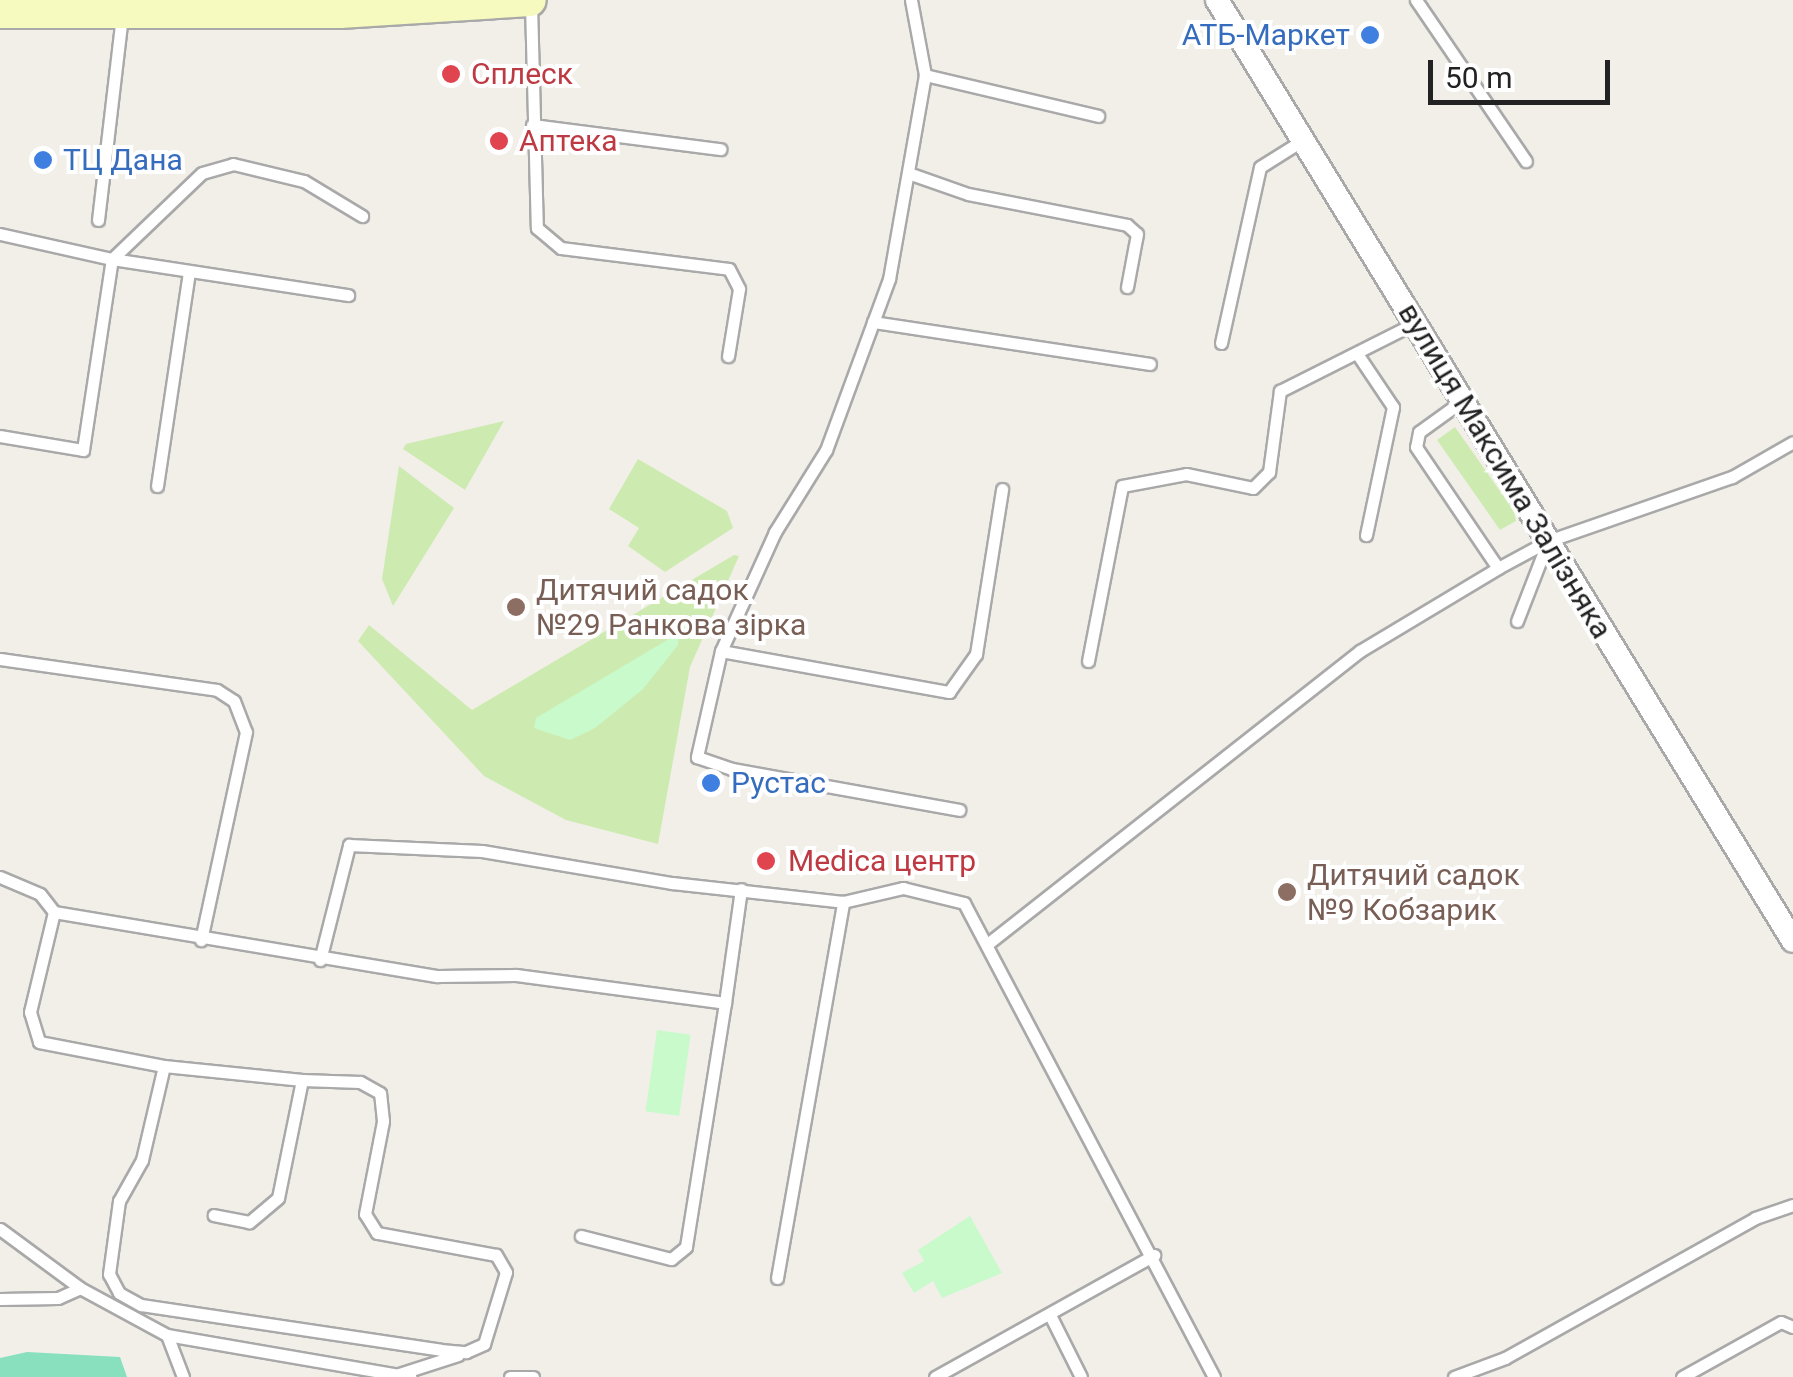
<!DOCTYPE html>
<meta charset="utf-8">
<style>
body{margin:0}
#map{position:relative;width:1793px;height:1377px;overflow:hidden;background:#f2efe9;font-family:Roboto,sans-serif}
div>[style]{position:absolute}
.grass>*{inset:0;background:#cdebb0}
.park>*{inset:0;background:#c8facc;transform-origin:0 0}
.pitch>*{inset:0;background:#88e0be}
.roads{filter:drop-shadow(2px 0 #a9a9a9) drop-shadow(-2px 0 #a9a9a9) drop-shadow(0 2px #a9a9a9) drop-shadow(0 -2px #a9a9a9)}
.lane>*{height:11px;margin:-5.5px;padding:0 5.5px;transform-origin:5.5px;border-radius:5.5px;background:#fff}
.street>*{height:22px;margin:-11px;padding:0 11px;transform-origin:11px;border-radius:11px;background:#fff}
.secondary>*{height:32px;margin:-16px;padding:0 16px;transform-origin:16px;border-radius:16px;background:#f7fabf}
.dots>*{width:28px;height:28px;translate:-50% -50%;box-sizing:border-box;border:5px solid #fff;border-radius:50%}
span{translate:-50% -50%;white-space:nowrap;text-align:center;line-height:1.15;-webkit-text-stroke:8px #fff;paint-order:stroke}
.shop-label{font-size:30px;color:#366cbe}
.right{translate:-100% -50%;text-align:right}
.left{translate:0 -50%;text-align:left}
.health-label{font-size:30px;color:#be3a42}
.street-label{font-size:30px;color:#222}
.education-label{font-size:30px;color:#785e54}
.scale{position:absolute;left:1428px;top:60px;width:182px;height:45px;box-sizing:border-box;border:5px solid #222;border-top:0;padding-left:12px;font-size:30px;line-height:35px;white-space:nowrap;color:#222;-webkit-text-stroke:8px #fff;paint-order:stroke}
</style>
<div id="map">
<div class="grass">
<div style="clip-path:polygon(504px 421px,465px 490px,403px 449px,406px 444px)"></div>
<div style="clip-path:polygon(1455px 427px,1514px 511px,1516px 521px,1500px 530px,1437px 440px)"></div>
<div style="clip-path:polygon(638px 459px,727px 511px,733px 528px,665px 572px,628px 546px,639px 528px,609px 509px)"></div>
<div style="clip-path:polygon(399px 466px,454px 508px,393px 606px,382px 579px)"></div>
<div style="clip-path:polygon(734px 555px,739px 556px,690px 667px,658px 844px,566px 820px,484px 776px,358px 641px,369px 625px,472px 710px)"></div>
</div>
<div class="park">
<div style="clip-path:polygon(679px 633px,678px 645px,643px 689px,595px 728px,570px 740px,534px 728px,536px 718px)"></div>
<div style="left:657px;top:1030px;width:34px;height:82px;rotate:8deg"></div>
<div style="clip-path:polygon(970px 1216px,1002px 1273px,942px 1298px,933px 1281px,914px 1293px,902px 1273px,924px 1261px,918px 1250px)"></div>
</div>
<div class="pitch">
<div style="clip-path:polygon(27px 1352px,120px 1357px,127px 1377px,0 1377px,0 1358px)"></div>
</div>
<div class="roads">
<div class="lane">
<div style="left:911px;top:0;width:76px;rotate:79.4deg"></div>
<div style="left:925px;top:75px;width:207px;rotate:100deg"></div>
<div style="left:889px;top:279px;width:182px;rotate:110.2deg"></div>
<div style="left:826px;top:450px;width:97px;rotate:121.9deg"></div>
<div style="left:775px;top:532px;width:131px;rotate:114.4deg"></div>
<div style="left:721px;top:651px;width:109px;rotate:102.8deg"></div>
<div style="left:697px;top:757px;width:37px;rotate:19deg"></div>
<div style="left:732px;top:769px;width:231px;rotate:10.2deg"></div>
<div style="left:1416px;top:0;width:195px;rotate:55.7deg"></div>
<div style="left:531px;top:4px;width:224px;rotate:88.5deg"></div>
<div style="left:537px;top:228px;width:31px;rotate:40deg"></div>
<div style="left:561px;top:248px;width:169px;rotate:7.1deg"></div>
<div style="left:729px;top:269px;width:22px;rotate:63deg"></div>
<div style="left:739px;top:289px;width:68px;rotate:99.3deg"></div>
<div style="left:925px;top:75px;width:178px;rotate:13.3deg"></div>
<div style="left:532px;top:125px;width:190px;rotate:7.3deg"></div>
<div style="left:911px;top:174px;width:60px;rotate:19.3deg"></div>
<div style="left:968px;top:194px;width:162px;rotate:11deg"></div>
<div style="left:1127px;top:225px;width:13px;rotate:42deg"></div>
<div style="left:1137px;top:234px;width:54px;rotate:100.7deg"></div>
<div style="left:98px;top:220px;width:205px;rotate:-83.3deg"></div>
<div style="left:0;top:234px;width:115px;rotate:12.6deg"></div>
<div style="left:112px;top:259px;width:239px;rotate:8.7deg"></div>
<div style="left:873px;top:322px;width:280px;rotate:8.6deg"></div>
<div style="left:1221px;top:343px;width:180px;rotate:-77.5deg"></div>
<div style="left:1260px;top:167px;width:51px;rotate:-32.1deg"></div>
<div style="left:1358px;top:355px;width:63px;rotate:56.1deg"></div>
<div style="left:1393px;top:407px;width:131px;rotate:101.9deg"></div>
<div style="left:1462px;top:401px;width:53px;rotate:144.2deg"></div>
<div style="left:1419px;top:432px;width:15px;rotate:101deg"></div>
<div style="left:1416px;top:447px;width:146px;rotate:55.9deg"></div>
<div style="left:1498px;top:568px;width:57px;rotate:-28.4deg"></div>
<div style="left:1548px;top:541px;width:195px;rotate:-19.2deg"></div>
<div style="left:1732px;top:477px;width:70px;rotate:-29.8deg"></div>
<div style="left:0;top:436px;width:84px;rotate:9.6deg"></div>
<div style="left:83px;top:450px;width:193px;rotate:-81.4deg"></div>
<div style="left:112px;top:259px;width:124px;rotate:-43.7deg"></div>
<div style="left:202px;top:173px;width:32px;rotate:-16deg"></div>
<div style="left:233px;top:164px;width:73px;rotate:13.5deg"></div>
<div style="left:304px;top:181px;width:68px;rotate:31.1deg"></div>
<div style="left:157px;top:486px;width:217px;rotate:-81.5deg"></div>
<div style="left:1517px;top:621px;width:86px;rotate:-68.8deg"></div>
<div style="left:721px;top:651px;width:232px;rotate:10.2deg"></div>
<div style="left:949px;top:692px;width:47px;rotate:-54.6deg"></div>
<div style="left:976px;top:654px;width:167px;rotate:-81deg"></div>
<div style="left:0;top:659px;width:219px;rotate:8.1deg"></div>
<div style="left:217px;top:690px;width:20px;rotate:33deg"></div>
<div style="left:234px;top:701px;width:33px;rotate:69deg"></div>
<div style="left:246px;top:732px;width:213px;rotate:102.2deg"></div>
<div style="left:1088px;top:661px;width:178px;rotate:-79deg"></div>
<div style="left:1122px;top:486px;width:65px;rotate:-10.6deg"></div>
<div style="left:1186px;top:474px;width:68px;rotate:11.8deg"></div>
<div style="left:1253px;top:488px;width:23px;rotate:-45deg"></div>
<div style="left:1269px;top:472px;width:82px;rotate:-82.3deg"></div>
<div style="left:1280px;top:391px;width:151px;rotate:-26.7deg"></div>
<div style="left:0;top:877px;width:43px;rotate:23deg"></div>
<div style="left:40px;top:894px;width:23px;rotate:52deg"></div>
<div style="left:54px;top:912px;width:389px;rotate:9.5deg"></div>
<div style="left:438px;top:976px;width:78px;rotate:-0.7deg"></div>
<div style="left:516px;top:975px;width:211px;rotate:7.6deg"></div>
<div style="left:725px;top:1003px;width:247px;rotate:99.1deg"></div>
<div style="left:686px;top:1247px;width:19px;rotate:141deg"></div>
<div style="left:671px;top:1259px;width:93px;rotate:-165.7deg"></div>
<div style="left:54px;top:912px;width:103px;rotate:103.5deg"></div>
<div style="left:30px;top:1012px;width:31px;rotate:73deg"></div>
<div style="left:39px;top:1042px;width:127px;rotate:10.9deg"></div>
<div style="left:164px;top:1066px;width:139px;rotate:5.8deg"></div>
<div style="left:302px;top:1080px;width:120px;rotate:101.5deg"></div>
<div style="left:278px;top:1198px;width:38px;rotate:140deg"></div>
<div style="left:249px;top:1222px;width:36px;rotate:-169deg"></div>
<div style="left:990px;top:942px;width:471px;rotate:-38.2deg"></div>
<div style="left:1360px;top:651px;width:161px;rotate:-31deg"></div>
<div style="left:320px;top:960px;width:119px;rotate:-75.8deg"></div>
<div style="left:349px;top:845px;width:133px;rotate:2.6deg"></div>
<div style="left:482px;top:851px;width:193px;rotate:9.6deg"></div>
<div style="left:672px;top:883px;width:172px;rotate:6.3deg"></div>
<div style="left:843px;top:902px;width:62px;rotate:-13.1deg"></div>
<div style="left:903px;top:888px;width:63px;rotate:13.8deg"></div>
<div style="left:964px;top:903px;width:536px;rotate:62.19deg"></div>
<div style="left:725px;top:1003px;width:115px;rotate:-82deg"></div>
<div style="left:164px;top:1066px;width:97px;rotate:103.2deg"></div>
<div style="left:142px;top:1160px;width:47px;rotate:119.3deg"></div>
<div style="left:119px;top:1201px;width:74px;rotate:97.8deg"></div>
<div style="left:109px;top:1274px;width:21px;rotate:62deg"></div>
<div style="left:119px;top:1293px;width:25px;rotate:29deg"></div>
<div style="left:141px;top:1305px;width:303px;rotate:8.5deg"></div>
<div style="left:441px;top:1350px;width:25px;rotate:5deg"></div>
<div style="left:466px;top:1352px;width:20px;rotate:-24deg"></div>
<div style="left:484px;top:1344px;width:75px;rotate:-73deg"></div>
<div style="left:506px;top:1272px;width:20px;rotate:-120deg"></div>
<div style="left:496px;top:1255px;width:121px;rotate:-169.5deg"></div>
<div style="left:377px;top:1233px;width:22px;rotate:-122deg"></div>
<div style="left:365px;top:1214px;width:95px;rotate:-79deg"></div>
<div style="left:383px;top:1121px;width:28px;rotate:-96deg"></div>
<div style="left:380px;top:1093px;width:23px;rotate:-151deg"></div>
<div style="left:360px;top:1082px;width:58px;rotate:-178deg"></div>
<div style="left:0;top:1229px;width:99px;rotate:36.4deg"></div>
<div style="left:80px;top:1288px;width:99px;rotate:28.4deg"></div>
<div style="left:167px;top:1335px;width:247px;rotate:9.8deg"></div>
<div style="left:777px;top:1278px;width:382px;rotate:-80deg"></div>
<div style="left:0;top:1299px;width:58px;rotate:-1deg"></div>
<div style="left:58px;top:1298px;width:24px;rotate:-24deg"></div>
<div style="left:1050px;top:1315px;width:69px;rotate:63.4deg"></div>
<div style="left:167px;top:1335px;width:45px;rotate:69.1deg"></div>
<div style="left:399px;top:1374px;width:62px;rotate:-17.9deg"></div>
<div style="left:510px;top:1377px;width:23px"></div>
<div style="left:935px;top:1377px;width:251px;rotate:-29.1deg"></div>
<div style="left:1454px;top:1377px;width:54px;rotate:-20.4deg"></div>
<div style="left:1505px;top:1358px;width:287px;rotate:-29.2deg"></div>
<div style="left:1755px;top:1218px;width:40px;rotate:-18.9deg"></div>
<div style="left:1682px;top:1377px;width:113px;rotate:-29.1deg"></div>
<div style="left:1781px;top:1322px;width:13px;rotate:23deg"></div>
</div>
<div class="street">
<div style="left:1217px;top:0;width:1103px;rotate:58.53deg"></div>
</div>
<div class="secondary">
<div style="left:0;top:12px;width:340px"></div>
<div style="left:340px;top:12px;width:190px;rotate:-3.6deg"></div>
</div>
</div>
<div class="dots">
<div style="left:1370px;top:35px;background:#3f7fe0"></div>
<div style="left:451px;top:74px;background:#e0444e"></div>
<div style="left:499px;top:141px;background:#e0444e"></div>
<div style="left:43px;top:160px;background:#3f7fe0"></div>
<div style="left:516px;top:607px;background:#8d6e63"></div>
<div style="left:711px;top:783px;background:#3f7fe0"></div>
<div style="left:766px;top:861px;background:#e0444e"></div>
<div style="left:1287px;top:892px;background:#8d6e63"></div>
</div>
<div class="shop-label">
<span class="right" style="left:1350px;top:35px">АТБ-Маркет</span>
<span class="left" style="left:63px;top:160px">ТЦ Дана</span>
<span class="left" style="left:731px;top:783px">Рустас</span>
</div>
<div class="health-label">
<span class="left" style="left:471px;top:74px">Сплеск</span>
<span class="left" style="left:519px;top:141px">Аптека</span>
<span class="left" style="left:788px;top:861px">Medica центр</span>
</div>
<div class="street-label">
<span style="left:1505px;top:471px;rotate:59deg">вулиця Максима Залізняка</span>
</div>
<div class="education-label">
<span class="left" style="left:536px;top:607px">Дитячий садок<br>№29 Ранкова зірка</span>
<span class="left" style="left:1307px;top:892px">Дитячий садок<br>№9 Кобзарик</span>
</div>
<div class="scale">50 m</div>
</div>
